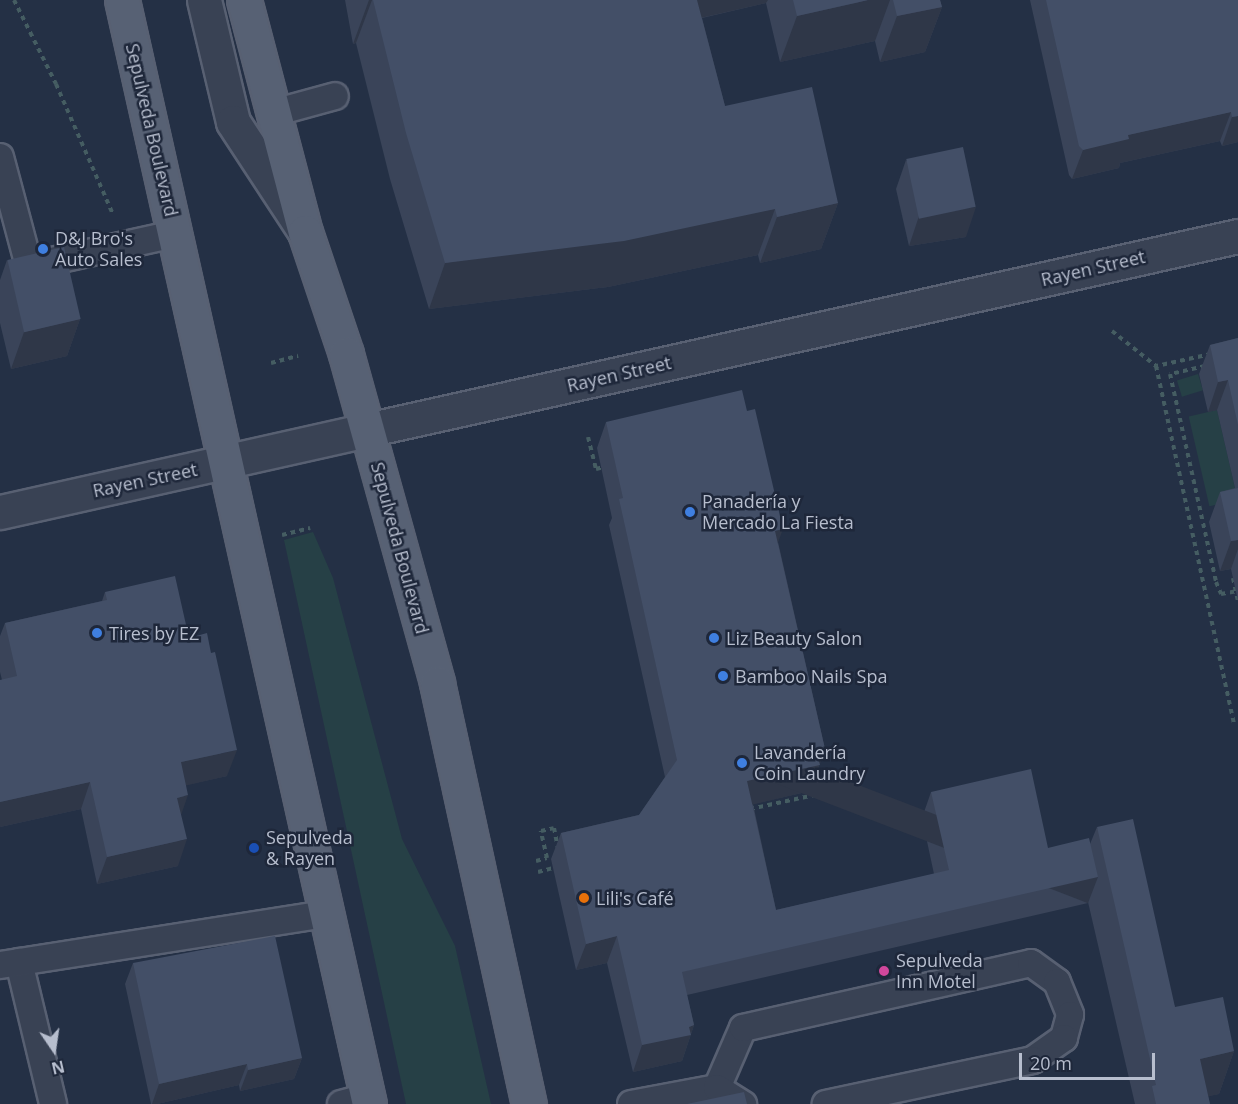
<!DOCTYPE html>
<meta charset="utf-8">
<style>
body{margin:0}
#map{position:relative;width:1238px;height:1104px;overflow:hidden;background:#243045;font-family:"Open Sans",sans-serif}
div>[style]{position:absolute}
.green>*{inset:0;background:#264046;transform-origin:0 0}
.path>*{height:4px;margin-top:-2px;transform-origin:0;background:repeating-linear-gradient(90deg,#455d62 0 4.5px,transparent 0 9px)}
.roads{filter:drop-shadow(2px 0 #586072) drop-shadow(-2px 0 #586072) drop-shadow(0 2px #586072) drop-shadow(0 -2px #586072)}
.service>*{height:26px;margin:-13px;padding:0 13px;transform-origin:13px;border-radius:13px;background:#394254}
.minor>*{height:33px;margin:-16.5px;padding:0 16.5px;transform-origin:16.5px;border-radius:16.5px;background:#394254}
.tertiary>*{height:33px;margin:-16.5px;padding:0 16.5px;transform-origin:16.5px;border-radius:16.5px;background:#394254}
.primary>*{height:33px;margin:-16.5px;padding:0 16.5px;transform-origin:16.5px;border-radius:16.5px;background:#576174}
.wall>*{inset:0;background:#3a4459}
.shaded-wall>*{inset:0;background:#2f3748;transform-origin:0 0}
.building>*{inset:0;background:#434f67;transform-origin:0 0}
.dots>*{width:16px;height:16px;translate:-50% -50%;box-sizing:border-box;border:3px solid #1e273a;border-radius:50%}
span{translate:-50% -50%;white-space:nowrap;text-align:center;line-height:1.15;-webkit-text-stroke:5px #1e273a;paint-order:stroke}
.street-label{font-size:18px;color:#b7bece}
.poi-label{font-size:18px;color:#b7bece}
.left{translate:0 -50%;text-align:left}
.north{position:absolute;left:24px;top:1020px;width:60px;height:60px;-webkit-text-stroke:4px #1e273a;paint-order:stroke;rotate:167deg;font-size:16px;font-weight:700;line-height:24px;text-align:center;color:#b7bece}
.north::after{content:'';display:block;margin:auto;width:21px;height:27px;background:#b7bece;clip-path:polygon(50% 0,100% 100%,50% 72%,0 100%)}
.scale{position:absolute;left:1019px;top:1053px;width:136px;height:27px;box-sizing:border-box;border:3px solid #b7bece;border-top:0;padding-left:8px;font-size:18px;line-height:21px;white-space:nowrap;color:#b7bece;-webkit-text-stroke:4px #1e273a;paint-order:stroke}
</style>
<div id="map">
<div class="green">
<div style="left:1198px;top:374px;width:17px;height:22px;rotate:73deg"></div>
<div style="left:1217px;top:410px;width:92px;height:29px;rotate:77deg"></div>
<div style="clip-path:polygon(313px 532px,333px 578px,402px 839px,455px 946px,491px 1104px,406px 1104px,284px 540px)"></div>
</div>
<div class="path">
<div style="left:14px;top:0;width:94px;rotate:63.4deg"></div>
<div style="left:56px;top:84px;width:140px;rotate:66.4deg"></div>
<div style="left:1112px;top:331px;width:56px;rotate:38.5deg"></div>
<div style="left:1211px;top:354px;width:56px;rotate:167.7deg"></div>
<div style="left:1156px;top:366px;width:367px;rotate:77.7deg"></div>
<div style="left:271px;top:363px;width:28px;rotate:-15deg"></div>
<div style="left:1205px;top:366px;width:36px;rotate:167deg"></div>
<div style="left:1170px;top:374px;width:213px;rotate:77.5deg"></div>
<div style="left:1216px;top:582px;width:13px;rotate:67deg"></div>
<div style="left:1221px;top:594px;width:17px;rotate:-10deg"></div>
<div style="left:588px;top:437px;width:33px;rotate:76deg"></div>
<div style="left:596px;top:469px;width:8px;rotate:-14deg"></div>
<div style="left:282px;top:535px;width:29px;rotate:-14deg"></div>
<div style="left:1233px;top:578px;width:25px;rotate:78deg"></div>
<div style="left:750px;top:809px;width:66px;rotate:-12.2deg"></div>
<div style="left:815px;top:795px;width:16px;rotate:-101deg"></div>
<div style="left:536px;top:861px;width:11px;rotate:-15deg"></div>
<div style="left:547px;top:858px;width:28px;rotate:-103deg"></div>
<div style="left:541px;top:831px;width:13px;rotate:-13deg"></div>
<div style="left:554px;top:828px;width:20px;rotate:79deg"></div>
<div style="left:538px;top:872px;width:16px;rotate:-15deg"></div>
</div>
<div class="roads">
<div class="service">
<div style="left:273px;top:113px;width:64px;rotate:-15.3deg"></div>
<div style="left:0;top:157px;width:113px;rotate:75.1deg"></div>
<div style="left:29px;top:266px;width:149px;rotate:-12.4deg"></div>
<div style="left:19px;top:962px;width:146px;rotate:76.5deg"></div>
<div style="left:0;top:965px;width:330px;rotate:-8.9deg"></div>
<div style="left:717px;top:1088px;width:65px;rotate:-66.6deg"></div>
<div style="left:743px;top:1028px;width:295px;rotate:-12.7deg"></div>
<div style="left:1031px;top:963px;width:32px;rotate:36deg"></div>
<div style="left:1057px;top:982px;width:35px;rotate:68deg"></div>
<div style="left:1070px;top:1015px;width:24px;rotate:105deg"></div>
<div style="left:1064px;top:1038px;width:38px;rotate:145deg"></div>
<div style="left:1033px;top:1060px;width:212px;rotate:168deg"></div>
<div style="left:341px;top:1104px;width:27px;rotate:-15deg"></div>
<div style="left:631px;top:1104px;width:87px;rotate:-10.5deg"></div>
<div style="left:717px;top:1088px;width:31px;rotate:32deg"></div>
</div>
<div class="minor">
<div style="left:367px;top:430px;width:892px;rotate:-12.56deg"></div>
</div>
<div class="tertiary">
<div style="left:204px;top:0;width:125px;rotate:76.6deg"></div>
<div style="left:233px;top:122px;width:129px;rotate:56.7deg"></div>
<div style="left:0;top:512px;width:376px;rotate:-12.6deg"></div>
</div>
<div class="primary">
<div style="left:122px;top:0;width:1131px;rotate:77.39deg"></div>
<div style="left:244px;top:0;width:240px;rotate:75.3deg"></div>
<div style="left:305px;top:232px;width:129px;rotate:71.4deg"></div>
<div style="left:346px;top:354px;width:341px;rotate:74.5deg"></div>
<div style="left:437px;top:683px;width:431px;rotate:77.7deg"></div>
</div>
</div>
<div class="wall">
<div style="clip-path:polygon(345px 0,940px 0,942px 7px,925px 52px,880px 62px,875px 41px,780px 62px,766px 3px,702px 18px,725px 106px,838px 203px,821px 249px,760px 263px,758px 255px,608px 287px,429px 309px,390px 179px,356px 43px,353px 44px)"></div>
<div style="clip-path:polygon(1030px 0,1238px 0,1238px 142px,1222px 146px,1220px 141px,1120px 163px,1119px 168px,1072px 179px,1069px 175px)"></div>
<div style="clip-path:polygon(906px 160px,966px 237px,909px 246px,896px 189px)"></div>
<div style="clip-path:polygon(7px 260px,80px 319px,67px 356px,11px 369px,0 323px,0 280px)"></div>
<div style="clip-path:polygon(1238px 338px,1238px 601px,1231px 569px,1220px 571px,1209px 522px,1220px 492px,1235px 488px,1217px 410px,1208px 412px,1199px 374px,1210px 345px)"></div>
<div style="clip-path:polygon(606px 422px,778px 542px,825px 749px,810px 791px,753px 804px,776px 910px,934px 874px,922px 818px,931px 792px,1048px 848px,1090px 844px,1097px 827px,1175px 1007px,1234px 1051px,1219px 1094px,1208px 1096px,1210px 1104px,1135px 1104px,1088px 902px,1088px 903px,687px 995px,694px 1025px,682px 1061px,633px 1072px,607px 963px,576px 970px,551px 859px,561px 833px,639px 815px,665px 777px,609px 525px,612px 518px,597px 448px)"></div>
<div style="clip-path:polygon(105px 592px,189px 638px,227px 776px,186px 785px,181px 814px,178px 866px,97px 884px,81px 809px,0 827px,0 680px,2px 680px,0 672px,0 636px,5px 623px,102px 601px)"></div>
<div style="clip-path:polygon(133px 963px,302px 1058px,294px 1079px,240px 1091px,239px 1085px,157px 1104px,151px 1104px,125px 984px)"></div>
</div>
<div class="shaded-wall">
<div style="clip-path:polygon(369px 0,372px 0,356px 43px,353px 44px)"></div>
<div style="clip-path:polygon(683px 0,768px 0,766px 3px,674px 24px)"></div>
<div style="clip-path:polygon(868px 0,890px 0,875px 41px,780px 62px,797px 16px)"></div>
<div style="clip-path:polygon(942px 7px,925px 52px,880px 62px,897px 16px)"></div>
<div style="clip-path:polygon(1231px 112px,1220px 141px,1120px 163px,1119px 168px,1072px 179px,1083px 150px,1128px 135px)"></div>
<div style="clip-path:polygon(1238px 116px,1238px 142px,1222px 146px,1232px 117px)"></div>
<div style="clip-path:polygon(838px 203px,821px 249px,760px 263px,777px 217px)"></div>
<div style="clip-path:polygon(976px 207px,966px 237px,909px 246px,919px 216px)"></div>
<div style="clip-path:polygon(775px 209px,758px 255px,608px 287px,429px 309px,445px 263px)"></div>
<div style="clip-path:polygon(80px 319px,67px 356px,11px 369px,24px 332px)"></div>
<div style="clip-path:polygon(1228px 380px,1217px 410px,1208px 412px,1218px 382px)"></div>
<div style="clip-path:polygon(783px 529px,773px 556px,775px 531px)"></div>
<div style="clip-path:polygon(1238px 540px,1238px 549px,1231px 569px,1220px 571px,1231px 541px)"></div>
<div style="clip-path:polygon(825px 749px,810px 791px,738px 808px,747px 781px,816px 751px)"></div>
<div style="clip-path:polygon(237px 750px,227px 776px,171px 789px,181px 762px)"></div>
<div style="clip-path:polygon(90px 782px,81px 809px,0 827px,0 802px)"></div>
<div style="clip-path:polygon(188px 795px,179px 821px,177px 798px)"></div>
<div style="clip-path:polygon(187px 839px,178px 866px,97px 884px,107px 857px)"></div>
<div style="left:1098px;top:877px;width:28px;height:427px;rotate:111deg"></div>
<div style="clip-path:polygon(617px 936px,607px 963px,576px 970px,586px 944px)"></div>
<div style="clip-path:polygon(694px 1025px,682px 1061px,633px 1072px,642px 1045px)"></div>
<div style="clip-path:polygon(1234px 1051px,1219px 1094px,1184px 1102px,1200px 1059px)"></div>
<div style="clip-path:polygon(302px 1058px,294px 1079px,240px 1091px,248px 1070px)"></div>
<div style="clip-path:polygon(247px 1064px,239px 1085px,157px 1104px,152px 1104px,159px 1084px)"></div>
</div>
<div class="building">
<div style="clip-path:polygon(373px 0,697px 0,725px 106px,812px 87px,838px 203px,777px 217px,775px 209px,624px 241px,445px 263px,406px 133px)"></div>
<div style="clip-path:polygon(793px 0,868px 0,797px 16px)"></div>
<div style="clip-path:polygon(893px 0,940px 0,942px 7px,897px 16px)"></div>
<div style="clip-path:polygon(1046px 0,1238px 0,1238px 116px,1232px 117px,1231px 112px,1128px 135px,1129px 139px,1083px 150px,1079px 146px)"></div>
<div style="left:963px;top:147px;width:61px;height:58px;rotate:78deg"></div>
<div style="left:64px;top:247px;width:74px;height:58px;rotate:77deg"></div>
<div style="clip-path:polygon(1238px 338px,1238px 425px,1228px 380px,1218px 382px,1210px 345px)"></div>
<div style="clip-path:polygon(742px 390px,747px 411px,755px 409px,783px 529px,775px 531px,825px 749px,816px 751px,820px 765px,747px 781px,776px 910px,949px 870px,931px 792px,1031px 769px,1048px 848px,1089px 838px,1098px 877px,682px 972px,694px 1025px,689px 1027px,691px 1035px,642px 1045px,617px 936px,586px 944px,561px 833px,639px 815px,677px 760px,619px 499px,623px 498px,606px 422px)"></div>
<div style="clip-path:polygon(1238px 488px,1238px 540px,1231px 541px,1220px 492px)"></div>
<div style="clip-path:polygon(175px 576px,189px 638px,207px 633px,211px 653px,215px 652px,237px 750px,181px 762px,188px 795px,177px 798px,187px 839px,107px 857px,90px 782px,0 802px,0 680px,17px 676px,5px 623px,107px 600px,105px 592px)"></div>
<div style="clip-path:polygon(1133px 819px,1175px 1007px,1223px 997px,1234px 1051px,1200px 1059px,1210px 1104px,1156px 1104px,1152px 1086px,1156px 1085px,1097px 827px)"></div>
<div style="clip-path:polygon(275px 936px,302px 1058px,248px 1070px,247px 1064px,159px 1084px,133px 963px)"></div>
<div style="clip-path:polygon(744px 1092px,747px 1104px,687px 1104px)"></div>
</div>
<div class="dots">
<div style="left:43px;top:249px;background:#3f7fe0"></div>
<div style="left:690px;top:512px;background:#3f7fe0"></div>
<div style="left:97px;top:633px;background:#3f7fe0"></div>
<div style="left:714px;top:638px;background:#3f7fe0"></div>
<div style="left:723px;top:676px;background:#3f7fe0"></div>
<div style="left:742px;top:763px;background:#3f7fe0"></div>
<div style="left:254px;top:848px;background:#1a4fb4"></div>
<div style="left:584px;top:898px;background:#e8710a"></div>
<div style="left:884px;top:971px;background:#d1479c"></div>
</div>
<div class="street-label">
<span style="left:152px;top:130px;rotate:77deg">Sepulveda Boulevard</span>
<span style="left:1093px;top:268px;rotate:-13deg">Rayen Street</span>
<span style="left:619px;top:374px;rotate:-13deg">Rayen Street</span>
<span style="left:145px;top:480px;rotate:-12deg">Rayen Street</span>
<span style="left:400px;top:548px;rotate:75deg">Sepulveda Boulevard</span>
</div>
<div class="poi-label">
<span class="left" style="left:55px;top:249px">D&amp;J Bro's<br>Auto Sales</span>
<span class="left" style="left:702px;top:512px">Panadería y<br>Mercado La Fiesta</span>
<span class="left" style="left:109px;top:633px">Tires by EZ</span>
<span class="left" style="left:726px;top:638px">Liz Beauty Salon</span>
<span class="left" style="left:735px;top:676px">Bamboo Nails Spa</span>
<span class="left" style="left:754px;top:763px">Lavandería<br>Coin Laundry</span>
<span class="left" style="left:266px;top:848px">Sepulveda<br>&amp; Rayen</span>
<span class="left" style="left:596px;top:898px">Lili's Café</span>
<span class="left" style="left:896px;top:971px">Sepulveda<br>Inn Motel</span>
</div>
<div class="north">N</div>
<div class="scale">20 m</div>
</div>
